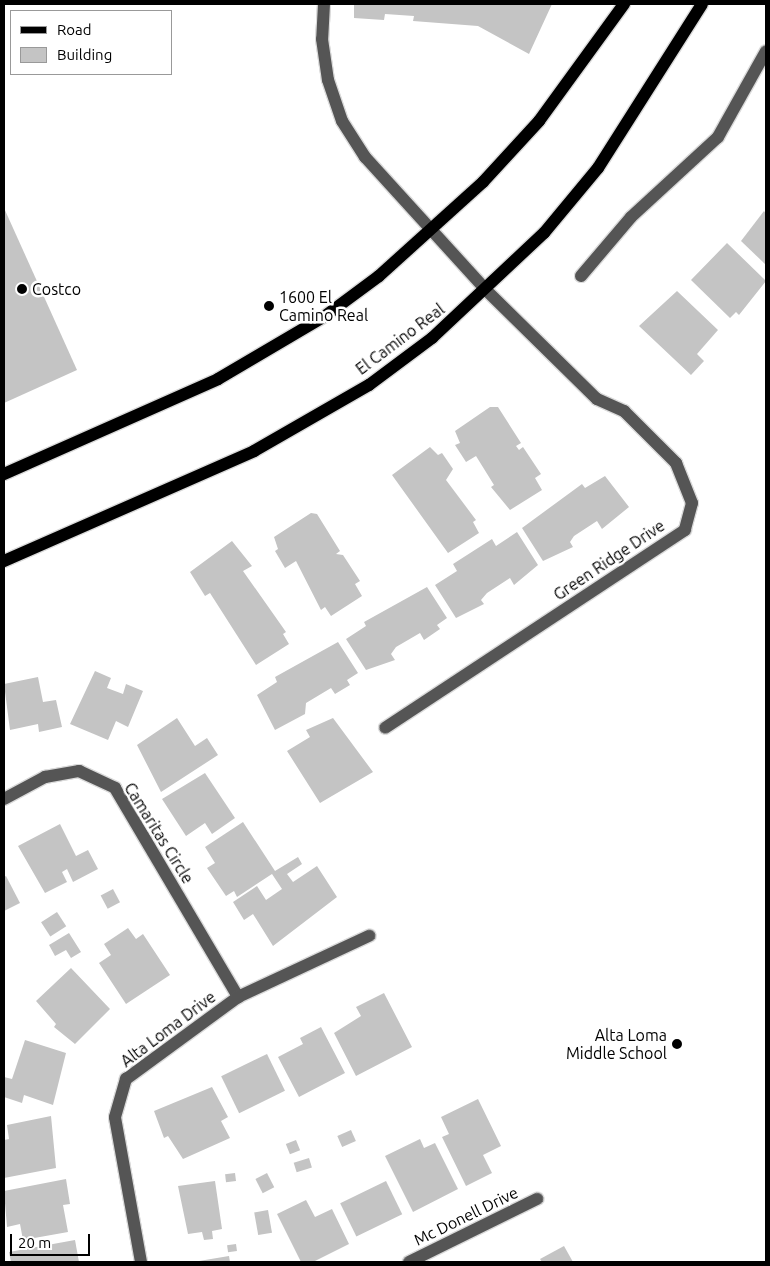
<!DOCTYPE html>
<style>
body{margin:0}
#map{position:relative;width:770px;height:1266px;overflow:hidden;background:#fff;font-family:Ubuntu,sans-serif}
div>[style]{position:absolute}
.building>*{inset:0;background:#c4c4c4;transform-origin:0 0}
.roads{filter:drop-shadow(1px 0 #dbdbdb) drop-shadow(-1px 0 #dbdbdb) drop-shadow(0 1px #dbdbdb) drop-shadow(0 -1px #dbdbdb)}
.minor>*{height:12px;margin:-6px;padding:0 6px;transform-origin:6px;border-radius:6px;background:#555}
.major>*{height:12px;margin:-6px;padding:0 6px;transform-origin:6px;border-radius:6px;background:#000}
.dots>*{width:14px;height:14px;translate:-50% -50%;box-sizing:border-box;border:2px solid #fff;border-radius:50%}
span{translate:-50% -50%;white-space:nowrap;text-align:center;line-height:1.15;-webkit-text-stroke:5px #fff;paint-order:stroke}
.poi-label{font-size:16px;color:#000}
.left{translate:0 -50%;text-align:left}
.right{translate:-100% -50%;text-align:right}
.street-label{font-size:16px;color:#000}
.frame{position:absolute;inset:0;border:5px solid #000;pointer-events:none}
.legend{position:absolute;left:10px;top:10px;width:162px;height:65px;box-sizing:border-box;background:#fff;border:1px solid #999;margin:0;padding:6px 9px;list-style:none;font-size:15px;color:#000}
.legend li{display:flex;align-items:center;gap:10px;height:25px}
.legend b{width:25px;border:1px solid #999}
.scale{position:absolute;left:10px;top:1234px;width:80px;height:22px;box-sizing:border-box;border:2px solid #000;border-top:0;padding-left:6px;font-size:15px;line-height:18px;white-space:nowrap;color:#000;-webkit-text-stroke:4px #fff;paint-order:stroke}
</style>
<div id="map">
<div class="building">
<div style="clip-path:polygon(354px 4px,552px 4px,529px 54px,478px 26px,413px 21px,414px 16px,385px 14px,384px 20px,354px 18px)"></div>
<div style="clip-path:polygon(4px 208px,77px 370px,4px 403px)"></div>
<div style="clip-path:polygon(764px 211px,766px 214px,766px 265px,741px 241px)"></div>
<div style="clip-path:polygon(727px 243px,766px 281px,739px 315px,736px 312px,730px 318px,691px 280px)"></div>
<div style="clip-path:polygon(677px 291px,718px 330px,697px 354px,704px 361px,691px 375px,639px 326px)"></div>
<div style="clip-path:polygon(490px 407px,498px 407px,521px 443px,516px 446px,519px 450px,523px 447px,541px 474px,535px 478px,542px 490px,510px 510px,491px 487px,494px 485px,476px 456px,466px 462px,455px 445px,460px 443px,455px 431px)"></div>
<div style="clip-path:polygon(430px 447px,438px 455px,442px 453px,453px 469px,446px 480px,476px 520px,473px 522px,479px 533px,448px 553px,392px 475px)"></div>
<div style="clip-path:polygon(605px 476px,629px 507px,602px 529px,597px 521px,574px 536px,570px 542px,573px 547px,543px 561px,522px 528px,582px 484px,585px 488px)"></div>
<div style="clip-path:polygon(311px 513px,317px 514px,340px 551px,336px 554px,343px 555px,360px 581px,355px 584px,362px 596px,331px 616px,325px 607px,321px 610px,296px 561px,285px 568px,275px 551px,278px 549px,274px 537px)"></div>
<div style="clip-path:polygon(517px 532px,538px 565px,514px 585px,510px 578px,487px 593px,481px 600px,484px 604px,456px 618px,435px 585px,457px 571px,453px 564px,492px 539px,496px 546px)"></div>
<div style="clip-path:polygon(232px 541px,252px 566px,243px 571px,286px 632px,283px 634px,289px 644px,256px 665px,210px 593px,205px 596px,190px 572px)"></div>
<div style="clip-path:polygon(427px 587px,447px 618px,437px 625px,440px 629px,424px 640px,420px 633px,396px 647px,391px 654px,395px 660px,366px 670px,346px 639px,366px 626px,364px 622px)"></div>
<div style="clip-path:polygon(338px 642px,358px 673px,347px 680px,350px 685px,335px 694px,331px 688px,306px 703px,305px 714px,275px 730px,257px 695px,277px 682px,275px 677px)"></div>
<div style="clip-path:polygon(95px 671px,111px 678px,107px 688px,123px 694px,126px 684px,143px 691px,128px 727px,116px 721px,108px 740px,70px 724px)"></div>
<div style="clip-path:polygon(38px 677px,43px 702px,56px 700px,62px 727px,39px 732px,38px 724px,10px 730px,4px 684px)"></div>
<div style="clip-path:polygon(177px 718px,195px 746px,207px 738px,218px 755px,161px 792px,137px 745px)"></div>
<div style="clip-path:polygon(333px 718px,373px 772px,320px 803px,287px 751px,310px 737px,306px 730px)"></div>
<div style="clip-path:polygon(205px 773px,235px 818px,212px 834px,205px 823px,186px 836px,162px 799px)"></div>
<div style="clip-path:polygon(243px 822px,275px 871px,298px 857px,302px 864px,287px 874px,293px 882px,317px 866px,337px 897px,273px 946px,253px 914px,244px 920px,233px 902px,257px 886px,266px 900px,282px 889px,272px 874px,237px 897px,234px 891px,226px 896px,207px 868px,215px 863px,205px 847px)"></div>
<div style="clip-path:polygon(60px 824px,76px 856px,88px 850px,98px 869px,73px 882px,67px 869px,62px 872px,67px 882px,45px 893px,18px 846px)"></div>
<div style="clip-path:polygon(6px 876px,20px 903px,4px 911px,4px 877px)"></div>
<div style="left:113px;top:889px;width:15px;height:14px;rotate:62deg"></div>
<div style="left:57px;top:912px;width:17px;height:19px;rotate:57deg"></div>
<div style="clip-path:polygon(128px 928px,136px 939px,143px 934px,170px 975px,126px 1004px,99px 963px,111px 955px,104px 944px)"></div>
<div style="clip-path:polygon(69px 933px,81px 952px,71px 958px,66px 950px,55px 956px,49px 945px)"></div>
<div style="clip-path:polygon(71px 968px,110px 1009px,75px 1044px,54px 1027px,56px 1024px,36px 1001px)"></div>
<div style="clip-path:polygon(384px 993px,412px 1047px,356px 1076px,334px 1033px,361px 1016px,356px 1007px)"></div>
<div style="clip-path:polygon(321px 1027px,345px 1073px,299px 1097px,278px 1057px,303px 1044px,300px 1038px)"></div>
<div style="clip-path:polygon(25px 1040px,66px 1053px,53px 1105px,24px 1095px,22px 1103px,4px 1097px,4px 1077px,12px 1079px)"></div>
<div style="left:267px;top:1054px;width:41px;height:51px;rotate:64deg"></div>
<div style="clip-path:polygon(212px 1087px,228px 1117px,221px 1121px,230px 1138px,183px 1159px,168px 1136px,164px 1138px,154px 1111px)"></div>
<div style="clip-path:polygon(478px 1099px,501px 1146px,483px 1155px,492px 1173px,466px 1186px,442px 1137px,449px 1134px,441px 1117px)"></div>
<div style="clip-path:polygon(51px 1116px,56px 1168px,4px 1178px,4px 1140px,9px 1139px,7px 1125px)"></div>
<div style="left:351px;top:1130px;width:12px;height:15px;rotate:66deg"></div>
<div style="clip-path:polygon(420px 1139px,424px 1148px,435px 1143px,458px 1189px,413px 1212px,385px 1156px)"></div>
<div style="left:296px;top:1140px;width:11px;height:11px;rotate:68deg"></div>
<div style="left:309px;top:1158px;width:10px;height:16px;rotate:73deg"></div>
<div style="left:235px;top:1173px;width:8px;height:10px;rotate:83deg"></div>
<div style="left:267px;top:1173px;width:16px;height:13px;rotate:63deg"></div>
<div style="clip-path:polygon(66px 1179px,70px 1204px,63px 1205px,68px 1232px,23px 1240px,20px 1224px,7px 1227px,4px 1191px)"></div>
<div style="clip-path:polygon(215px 1181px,222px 1229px,212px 1231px,213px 1239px,204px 1240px,202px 1232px,188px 1234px,178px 1186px)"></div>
<div style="left:386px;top:1181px;width:37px;height:51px;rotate:64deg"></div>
<div style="clip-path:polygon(306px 1200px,315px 1217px,332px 1209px,349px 1244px,313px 1262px,301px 1262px,277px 1214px)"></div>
<div style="left:268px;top:1210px;width:23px;height:14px;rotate:80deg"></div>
<div style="clip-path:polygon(75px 1240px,79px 1262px,11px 1262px,9px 1252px)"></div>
<div style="left:236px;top:1244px;width:7px;height:9px;rotate:82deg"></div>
<div style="clip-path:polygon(564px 1246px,573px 1262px,542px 1262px,540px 1259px)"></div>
<div style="clip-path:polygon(229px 1256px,230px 1262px,199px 1262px,199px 1261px)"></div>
</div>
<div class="roads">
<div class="minor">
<div style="left:324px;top:4px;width:35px;rotate:93deg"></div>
<div style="left:322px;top:39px;width:41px;rotate:81.7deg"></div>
<div style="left:328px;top:80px;width:43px;rotate:71.1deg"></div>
<div style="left:342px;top:121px;width:43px;rotate:57.4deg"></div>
<div style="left:365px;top:157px;width:181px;rotate:47.7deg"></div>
<div style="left:487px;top:291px;width:154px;rotate:44.5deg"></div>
<div style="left:597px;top:399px;width:30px;rotate:24deg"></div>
<div style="left:624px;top:411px;width:74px;rotate:45deg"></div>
<div style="left:676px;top:463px;width:43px;rotate:68.2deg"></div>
<div style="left:692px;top:503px;width:28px;rotate:105deg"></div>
<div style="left:685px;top:530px;width:359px;rotate:146.6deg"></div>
<div style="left:581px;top:276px;width:77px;rotate:-49.7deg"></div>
<div style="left:631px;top:217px;width:118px;rotate:-42.6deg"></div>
<div style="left:718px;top:137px;width:98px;rotate:-60.8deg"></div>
<div style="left:4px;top:799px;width:47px;rotate:-28.2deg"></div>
<div style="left:45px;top:777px;width:35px;rotate:-10deg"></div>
<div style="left:79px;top:771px;width:40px;rotate:25deg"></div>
<div style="left:115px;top:788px;width:243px;rotate:59.5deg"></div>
<div style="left:141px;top:1262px;width:147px;rotate:-100.2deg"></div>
<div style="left:115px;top:1117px;width:40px;rotate:-74deg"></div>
<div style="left:126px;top:1079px;width:139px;rotate:-36.2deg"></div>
<div style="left:238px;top:997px;width:145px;rotate:-25deg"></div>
<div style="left:409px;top:1262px;width:143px;rotate:-26.2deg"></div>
</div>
<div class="major">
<div style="left:4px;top:474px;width:234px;rotate:-23.9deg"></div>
<div style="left:218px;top:379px;width:124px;rotate:-30.5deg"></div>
<div style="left:325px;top:316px;width:67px;rotate:-36.5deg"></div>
<div style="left:379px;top:276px;width:140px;rotate:-42.1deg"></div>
<div style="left:483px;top:182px;width:83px;rotate:-47.4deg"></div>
<div style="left:539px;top:121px;width:145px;rotate:-54deg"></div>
<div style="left:4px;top:561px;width:273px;rotate:-23.7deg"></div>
<div style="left:254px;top:451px;width:133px;rotate:-29.9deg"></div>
<div style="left:369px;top:385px;width:79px;rotate:-36.7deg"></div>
<div style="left:432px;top:338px;width:154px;rotate:-43.2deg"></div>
<div style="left:544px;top:233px;width:85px;rotate:-50.3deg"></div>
<div style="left:598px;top:168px;width:194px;rotate:-57.6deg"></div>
</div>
</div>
<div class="dots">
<div style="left:22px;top:289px;background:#000"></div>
<div style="left:269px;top:306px;background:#000"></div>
<div style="left:677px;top:1044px;background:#000"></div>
</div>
<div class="poi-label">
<span class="left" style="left:32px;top:289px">Costco</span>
<span class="left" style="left:279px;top:306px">1600 El<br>Camino Real</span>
<span class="right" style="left:667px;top:1044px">Alta Loma<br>Middle School</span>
</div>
<div class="street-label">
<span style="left:400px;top:339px;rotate:-37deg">El Camino Real</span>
<span style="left:609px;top:560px;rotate:-34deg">Green Ridge Drive</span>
<span style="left:159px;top:833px;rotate:58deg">Camaritas Circle</span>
<span style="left:168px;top:1029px;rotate:-37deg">Alta Loma Drive</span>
<span style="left:466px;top:1216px;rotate:-26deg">Mc Donell Drive</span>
</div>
<div class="frame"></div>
<ul class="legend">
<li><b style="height:6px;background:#000"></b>Road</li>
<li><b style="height:14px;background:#c4c4c4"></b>Building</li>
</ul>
<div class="scale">20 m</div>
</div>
